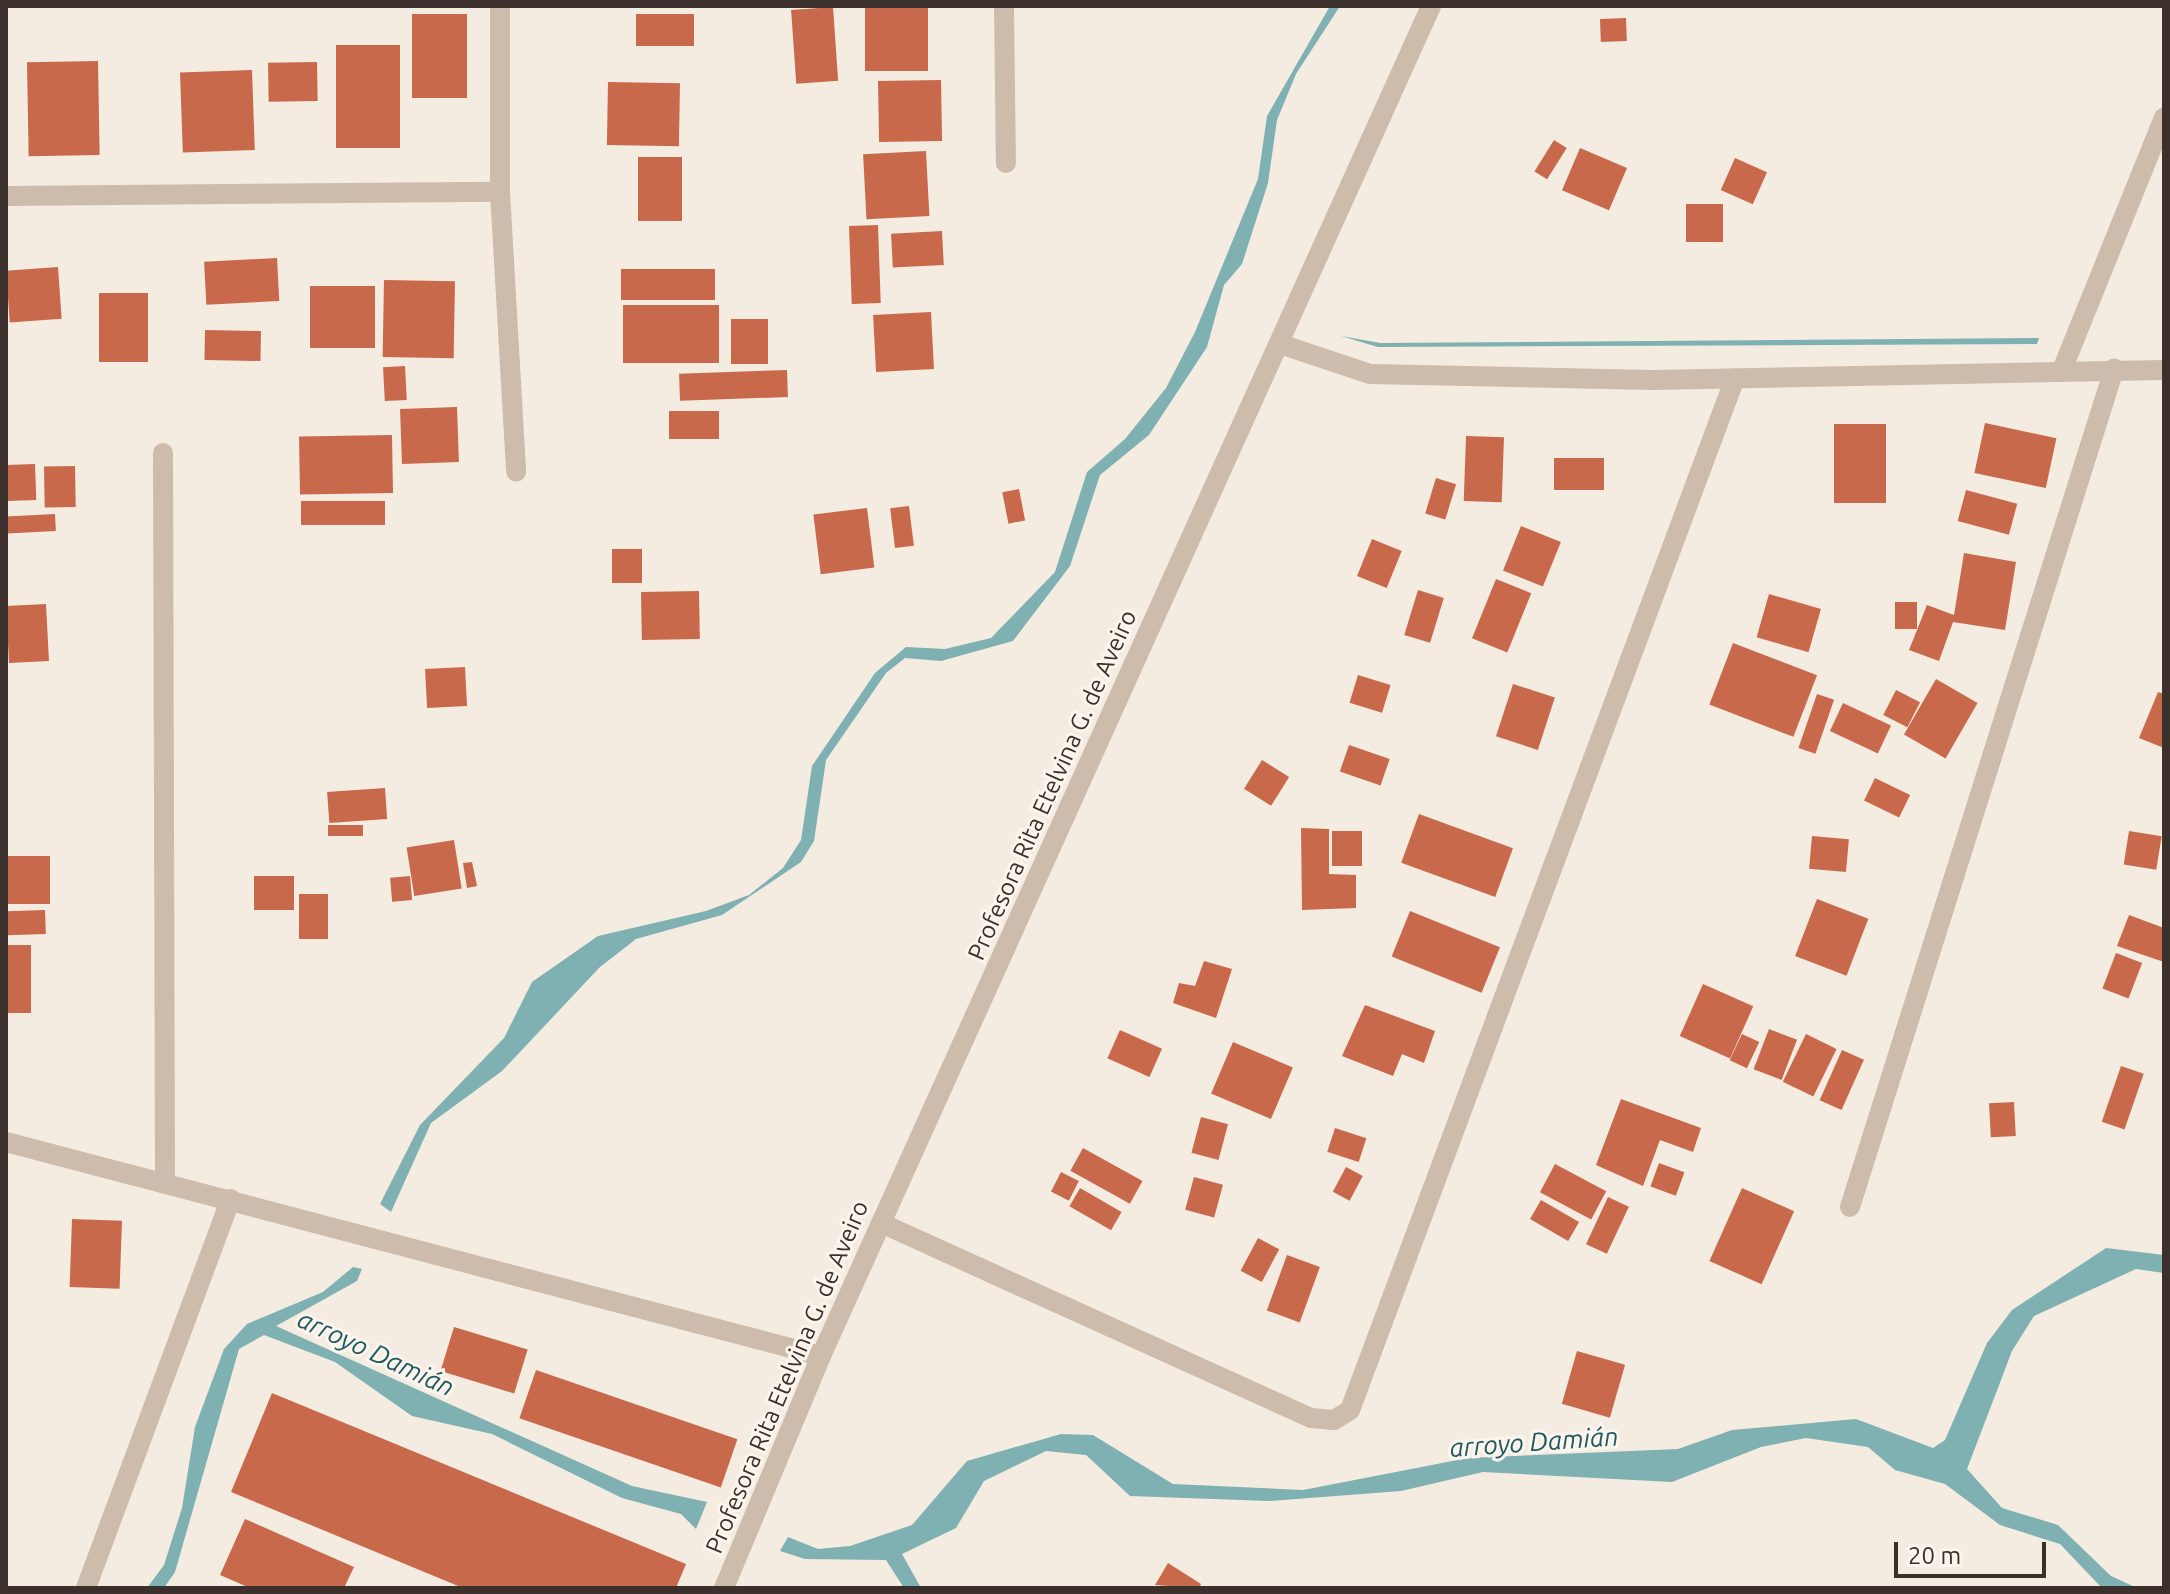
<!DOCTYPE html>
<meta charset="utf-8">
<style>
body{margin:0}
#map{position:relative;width:2170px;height:1594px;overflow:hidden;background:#f4ebe1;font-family:Ubuntu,sans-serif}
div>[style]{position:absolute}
.water>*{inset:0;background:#7fb0b2}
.building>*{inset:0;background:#c8694b;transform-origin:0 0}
.minor>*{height:20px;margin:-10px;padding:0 10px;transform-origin:10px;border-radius:10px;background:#cdbbac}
span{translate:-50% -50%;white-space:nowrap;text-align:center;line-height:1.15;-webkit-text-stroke:6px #fbf5ee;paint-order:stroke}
.street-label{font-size:24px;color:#3b302b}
.water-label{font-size:26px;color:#1f5a5e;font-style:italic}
.frame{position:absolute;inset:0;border:8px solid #3b302b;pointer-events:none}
.scale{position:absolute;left:1894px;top:1542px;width:152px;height:36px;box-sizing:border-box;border:4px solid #3b302b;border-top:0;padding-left:10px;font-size:24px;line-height:28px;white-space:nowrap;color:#3b302b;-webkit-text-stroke:6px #fbf5ee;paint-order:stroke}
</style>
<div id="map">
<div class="water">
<div style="clip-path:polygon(1330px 6px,1340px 6px,1296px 74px,1277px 120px,1268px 183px,1242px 264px,1224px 285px,1207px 347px,1149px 435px,1100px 475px,1070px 566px,1013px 641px,941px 661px,905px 658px,886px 673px,826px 760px,814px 841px,801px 862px,722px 915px,636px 939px,600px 967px,502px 1071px,431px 1123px,391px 1212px,380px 1204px,420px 1125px,504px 1038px,532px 982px,598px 936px,706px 911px,749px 895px,783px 868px,801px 840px,812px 766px,875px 673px,906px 647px,945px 649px,991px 638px,1055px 572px,1087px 472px,1125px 439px,1166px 388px,1195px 332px,1258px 179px,1267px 116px)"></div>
<div style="clip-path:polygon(1341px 336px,1380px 343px,2039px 338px,2037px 344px,1378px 347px)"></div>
<div style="clip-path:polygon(2106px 1248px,2164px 1255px,2164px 1273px,2136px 1269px,2034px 1316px,2012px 1351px,1967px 1469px,2002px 1508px,2058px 1525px,2111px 1576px,2137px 1588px,2102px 1588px,2060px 1544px,2000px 1525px,1945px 1484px,1895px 1470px,1868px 1447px,1806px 1438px,1761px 1447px,1672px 1482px,1483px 1472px,1401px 1491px,1269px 1501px,1130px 1496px,1086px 1455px,1046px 1451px,984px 1481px,956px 1528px,902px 1554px,921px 1588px,904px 1588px,886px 1560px,805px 1559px,780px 1551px,788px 1537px,818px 1549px,850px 1546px,912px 1525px,967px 1461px,1061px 1434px,1093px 1435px,1173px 1484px,1303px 1490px,1468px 1458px,1678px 1449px,1732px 1430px,1856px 1419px,1933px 1448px,1945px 1440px,1987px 1343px,2012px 1310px)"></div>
<div style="clip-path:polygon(353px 1267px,362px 1269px,357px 1281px,276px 1326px,632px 1486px,707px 1502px,696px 1529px,681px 1514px,622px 1498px,492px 1434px,412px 1416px,335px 1362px,264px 1335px,239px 1349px,175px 1572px,164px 1588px,147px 1588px,164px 1565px,182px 1508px,195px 1427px,224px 1349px,247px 1324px,323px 1292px)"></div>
</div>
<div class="building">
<div style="left:833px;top:7px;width:74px;height:42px;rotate:86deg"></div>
<div style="left:865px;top:8px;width:63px;height:63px"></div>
<div style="left:412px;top:14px;width:55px;height:84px"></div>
<div style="left:636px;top:14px;width:58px;height:32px"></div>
<div style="left:1626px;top:18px;width:23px;height:26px;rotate:88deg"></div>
<div style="left:336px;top:45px;width:64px;height:103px"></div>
<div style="left:98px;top:61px;width:94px;height:71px;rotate:89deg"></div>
<div style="left:317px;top:62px;width:39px;height:49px;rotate:89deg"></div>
<div style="left:252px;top:70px;width:80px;height:72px;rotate:88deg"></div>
<div style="left:941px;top:80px;width:61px;height:63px;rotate:89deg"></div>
<div style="left:608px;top:82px;width:72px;height:63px;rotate:1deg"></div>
<div style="left:1554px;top:140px;width:15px;height:37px;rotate:32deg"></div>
<div style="left:1580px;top:148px;width:51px;height:46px;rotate:23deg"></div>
<div style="left:926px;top:151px;width:65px;height:63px;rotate:87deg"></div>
<div style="left:638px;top:157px;width:44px;height:64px"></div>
<div style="left:1735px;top:158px;width:35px;height:35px;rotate:24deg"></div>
<div style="left:1723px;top:204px;width:38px;height:37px;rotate:90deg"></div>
<div style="left:878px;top:225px;width:78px;height:29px;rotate:88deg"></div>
<div style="left:942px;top:231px;width:34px;height:51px;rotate:87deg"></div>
<div style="left:277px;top:258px;width:43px;height:73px;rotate:87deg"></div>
<div style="left:58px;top:267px;width:52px;height:52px;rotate:86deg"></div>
<div style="left:621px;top:269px;width:94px;height:31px"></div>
<div style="left:384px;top:280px;width:71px;height:77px;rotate:1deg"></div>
<div style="left:375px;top:286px;width:62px;height:65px;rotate:90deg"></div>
<div style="left:99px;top:293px;width:49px;height:69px"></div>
<div style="left:623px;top:305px;width:96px;height:58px"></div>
<div style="left:931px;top:312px;width:57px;height:58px;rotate:87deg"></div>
<div style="left:731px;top:319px;width:37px;height:45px"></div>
<div style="left:205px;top:330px;width:56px;height:30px;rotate:1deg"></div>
<div style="left:405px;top:366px;width:34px;height:22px;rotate:87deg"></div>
<div style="left:787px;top:370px;width:27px;height:108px;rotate:88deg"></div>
<div style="left:457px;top:407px;width:55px;height:57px;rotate:88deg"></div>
<div style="left:719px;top:411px;width:28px;height:50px;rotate:90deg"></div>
<div style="left:1985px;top:423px;width:73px;height:51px;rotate:12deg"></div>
<div style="left:1834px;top:424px;width:52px;height:79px"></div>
<div style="left:392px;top:435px;width:58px;height:93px;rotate:89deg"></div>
<div style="left:1466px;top:436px;width:38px;height:65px;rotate:2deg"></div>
<div style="left:1554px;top:458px;width:50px;height:32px"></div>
<div style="left:35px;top:464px;width:36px;height:29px;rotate:88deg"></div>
<div style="left:75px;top:466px;width:41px;height:31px;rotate:89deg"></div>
<div style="left:1436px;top:478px;width:21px;height:37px;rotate:17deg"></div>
<div style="left:1019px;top:489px;width:32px;height:17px;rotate:79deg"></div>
<div style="left:1966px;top:490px;width:53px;height:32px;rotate:15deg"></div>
<div style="left:385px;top:501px;width:24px;height:84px;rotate:90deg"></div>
<div style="left:909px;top:506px;width:40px;height:19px;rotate:83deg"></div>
<div style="left:867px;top:508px;width:60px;height:54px;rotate:83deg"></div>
<div style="left:55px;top:514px;width:17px;height:49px;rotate:87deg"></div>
<div style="left:1521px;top:526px;width:43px;height:48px;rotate:22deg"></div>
<div style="left:1372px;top:539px;width:32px;height:40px;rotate:22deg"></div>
<div style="left:612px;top:549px;width:30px;height:34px"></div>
<div style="clip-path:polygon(1964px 553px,2016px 562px,2005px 630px,1953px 622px,1939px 661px,1909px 650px,1927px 605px,1954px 615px)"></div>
<div style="left:1496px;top:579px;width:38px;height:64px;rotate:22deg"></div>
<div style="left:1418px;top:590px;width:27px;height:47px;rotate:17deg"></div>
<div style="left:699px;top:591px;width:48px;height:58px;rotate:89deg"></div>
<div style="left:1769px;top:594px;width:54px;height:45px;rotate:16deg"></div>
<div style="left:1895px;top:602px;width:22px;height:27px"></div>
<div style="left:46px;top:604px;width:57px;height:40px;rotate:87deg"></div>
<div style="left:1733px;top:643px;width:90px;height:66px;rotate:21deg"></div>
<div style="left:465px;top:667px;width:39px;height:40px;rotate:87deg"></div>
<div style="left:1358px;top:675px;width:34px;height:29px;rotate:17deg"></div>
<div style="left:1936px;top:679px;width:48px;height:64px;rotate:30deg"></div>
<div style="left:1513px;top:684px;width:44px;height:55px;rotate:18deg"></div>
<div style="left:1896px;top:690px;width:27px;height:28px;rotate:27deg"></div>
<div style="clip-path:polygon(2158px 692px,2164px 694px,2164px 748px,2139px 738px)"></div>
<div style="left:1817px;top:694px;width:18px;height:57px;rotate:19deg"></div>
<div style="left:1843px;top:703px;width:53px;height:31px;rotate:25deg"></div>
<div style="left:1349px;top:745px;width:43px;height:28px;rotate:19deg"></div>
<div style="left:1262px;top:760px;width:32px;height:34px;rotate:32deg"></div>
<div style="left:1875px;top:778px;width:39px;height:25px;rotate:26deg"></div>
<div style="left:385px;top:788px;width:31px;height:58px;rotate:86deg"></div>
<div style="left:1419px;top:814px;width:100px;height:52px;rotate:20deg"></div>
<div style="left:328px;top:825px;width:35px;height:11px"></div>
<div style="clip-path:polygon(1301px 828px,1329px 829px,1329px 874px,1356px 875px,1356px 908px,1302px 910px)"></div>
<div style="left:1332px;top:831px;width:30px;height:35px"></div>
<div style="left:2129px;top:831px;width:33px;height:34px;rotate:9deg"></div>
<div style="left:1812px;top:836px;width:37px;height:33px;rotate:5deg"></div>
<div style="left:454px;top:840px;width:49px;height:48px;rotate:81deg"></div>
<div style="left:6px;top:856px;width:44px;height:48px"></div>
<div style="clip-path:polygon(472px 862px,477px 886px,467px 888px,463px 863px)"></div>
<div style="left:254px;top:876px;width:40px;height:34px"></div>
<div style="left:410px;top:876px;width:24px;height:20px;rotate:85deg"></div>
<div style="left:299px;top:894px;width:29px;height:45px"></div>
<div style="left:1817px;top:899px;width:55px;height:61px;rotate:21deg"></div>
<div style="left:45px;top:910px;width:24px;height:39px;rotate:88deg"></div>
<div style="left:1410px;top:911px;width:97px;height:49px;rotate:22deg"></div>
<div style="clip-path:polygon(2129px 915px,2164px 928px,2164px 962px,2117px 946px)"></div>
<div style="left:6px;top:945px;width:25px;height:68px"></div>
<div style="left:2116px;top:953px;width:28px;height:38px;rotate:21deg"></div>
<div style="clip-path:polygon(1204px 961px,1232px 969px,1216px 1018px,1173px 1003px,1179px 983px,1195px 986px)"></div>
<div style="left:1703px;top:984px;width:55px;height:57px;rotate:24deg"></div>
<div style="clip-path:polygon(1365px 1005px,1435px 1031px,1424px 1063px,1402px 1054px,1393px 1076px,1342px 1056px)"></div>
<div style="left:1769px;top:1029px;width:30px;height:43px;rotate:21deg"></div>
<div style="left:1120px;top:1030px;width:46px;height:31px;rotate:24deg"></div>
<div style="left:1742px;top:1034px;width:19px;height:29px;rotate:25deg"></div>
<div style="left:1806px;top:1034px;width:34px;height:53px;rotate:26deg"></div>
<div style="left:1233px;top:1042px;width:65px;height:56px;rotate:23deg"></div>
<div style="left:1842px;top:1050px;width:24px;height:55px;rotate:24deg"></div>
<div style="left:2121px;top:1066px;width:24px;height:59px;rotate:19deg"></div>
<div style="clip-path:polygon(1621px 1099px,1701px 1128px,1693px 1152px,1660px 1140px,1643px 1186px,1596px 1165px)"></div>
<div style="left:2014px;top:1102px;width:34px;height:25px;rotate:87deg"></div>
<div style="left:1201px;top:1117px;width:28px;height:37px;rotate:15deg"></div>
<div style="left:1335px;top:1128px;width:33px;height:25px;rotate:18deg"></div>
<div style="left:1083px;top:1148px;width:68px;height:26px;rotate:29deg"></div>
<div style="left:1659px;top:1163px;width:27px;height:25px;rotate:20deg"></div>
<div style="left:1555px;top:1164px;width:58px;height:32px;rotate:28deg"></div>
<div style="left:1346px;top:1167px;width:19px;height:28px;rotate:28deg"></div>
<div style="left:1061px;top:1172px;width:20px;height:22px;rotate:27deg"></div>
<div style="left:1194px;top:1177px;width:30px;height:34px;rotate:15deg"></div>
<div style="left:1080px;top:1188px;width:48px;height:21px;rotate:30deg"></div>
<div style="left:1742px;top:1188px;width:57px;height:80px;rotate:24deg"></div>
<div style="left:1608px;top:1197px;width:23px;height:52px;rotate:25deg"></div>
<div style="left:1541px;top:1200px;width:44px;height:22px;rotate:30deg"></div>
<div style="left:72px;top:1219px;width:50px;height:68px;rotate:2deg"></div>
<div style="left:1258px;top:1238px;width:24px;height:37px;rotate:28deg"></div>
<div style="left:1287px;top:1255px;width:35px;height:59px;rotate:20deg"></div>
<div style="left:454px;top:1327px;width:77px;height:46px;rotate:17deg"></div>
<div style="left:1577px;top:1351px;width:50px;height:55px;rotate:16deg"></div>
<div style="left:536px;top:1370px;width:213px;height:51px;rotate:19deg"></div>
<div style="clip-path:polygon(272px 1393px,686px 1564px,676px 1588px,463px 1588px,231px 1492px)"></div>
<div style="clip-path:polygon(245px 1519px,354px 1567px,344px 1588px,250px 1588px,220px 1575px)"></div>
<div style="clip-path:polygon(1168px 1563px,1201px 1584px,1199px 1588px,1155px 1585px)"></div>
</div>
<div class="minor">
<div style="left:500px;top:6px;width:186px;rotate:90deg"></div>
<div style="left:500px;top:192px;width:280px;rotate:86.7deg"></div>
<div style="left:1004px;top:6px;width:157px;rotate:89.3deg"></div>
<div style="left:6px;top:196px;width:494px;rotate:-0.5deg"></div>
<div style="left:1280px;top:344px;width:95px;rotate:18.4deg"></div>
<div style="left:1370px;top:374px;width:283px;rotate:1.2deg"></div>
<div style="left:1653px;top:380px;width:511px;rotate:-1.12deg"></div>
<div style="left:2062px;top:370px;width:272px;rotate:-68deg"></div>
<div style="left:163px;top:453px;width:730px;rotate:89.84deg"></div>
<div style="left:6px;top:1142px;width:843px;rotate:14.71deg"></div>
<div style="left:1850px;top:1207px;width:879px;rotate:-72.51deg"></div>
<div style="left:881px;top:1223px;width:472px;rotate:24.4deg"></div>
<div style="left:1311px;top:1418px;width:23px;rotate:5deg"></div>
<div style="left:1334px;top:1420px;width:19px;rotate:-32deg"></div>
<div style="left:1350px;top:1410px;width:1101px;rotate:-69.54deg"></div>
<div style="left:86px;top:1588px;width:415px;rotate:-69.6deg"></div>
<div style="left:724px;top:1588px;width:251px;rotate:-67.3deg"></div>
<div style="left:821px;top:1356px;width:1481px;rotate:-65.68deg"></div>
</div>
<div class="street-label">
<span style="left:1052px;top:785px;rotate:-66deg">Profesora Rita Etelvina G. de Aveiro</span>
<span style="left:787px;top:1377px;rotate:-67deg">Profesora Rita Etelvina G. de Aveiro</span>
</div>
<div class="water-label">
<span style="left:376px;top:1353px;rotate:25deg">arroyo Damián</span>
<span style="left:1534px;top:1442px;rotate:-4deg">arroyo Damián</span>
</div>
<div class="frame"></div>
<div class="scale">20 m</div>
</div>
